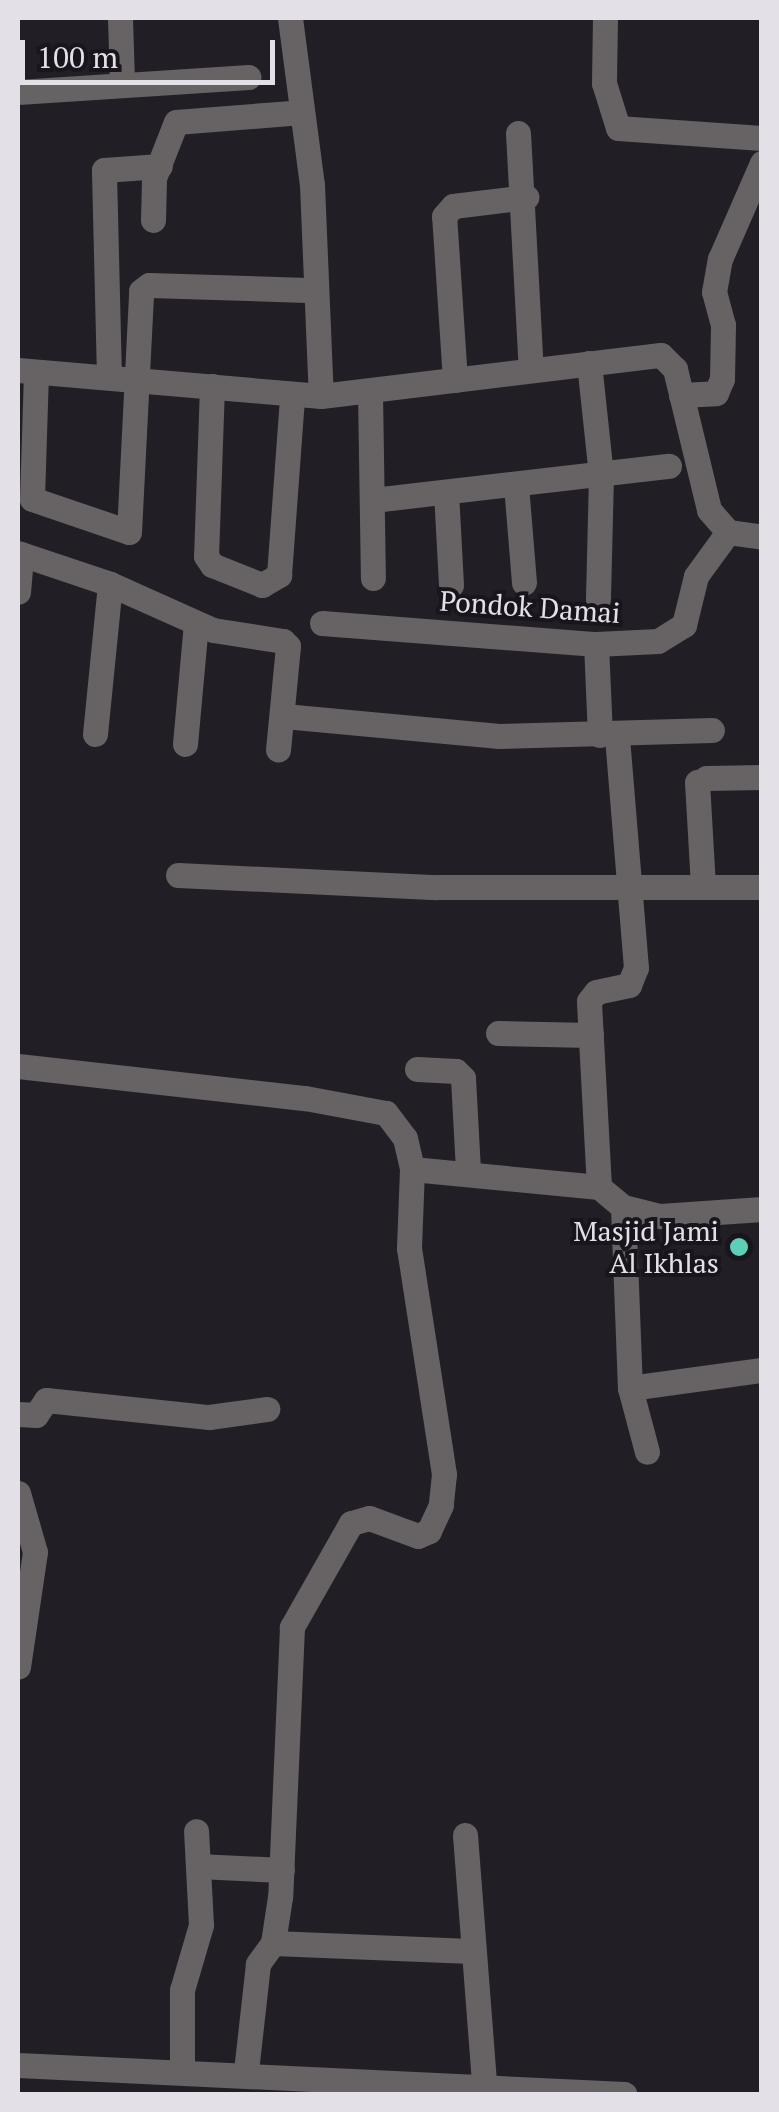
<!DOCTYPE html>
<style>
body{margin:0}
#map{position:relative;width:779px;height:2112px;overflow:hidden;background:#211e26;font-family:"PT Serif",serif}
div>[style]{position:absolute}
.minor>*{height:25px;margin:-12.5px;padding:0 12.5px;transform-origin:12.5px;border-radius:12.5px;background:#676263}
.dots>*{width:28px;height:28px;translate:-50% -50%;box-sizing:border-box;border:5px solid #18151c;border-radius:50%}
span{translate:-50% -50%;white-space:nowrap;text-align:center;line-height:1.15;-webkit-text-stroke:8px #18151c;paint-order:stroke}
.street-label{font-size:28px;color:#e3e1e7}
.poi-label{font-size:28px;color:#e3e1e7}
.right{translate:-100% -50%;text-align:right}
.frame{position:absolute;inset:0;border:20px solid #e3e1e7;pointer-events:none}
.scale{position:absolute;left:20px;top:40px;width:255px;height:45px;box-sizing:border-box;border:5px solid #e3e1e7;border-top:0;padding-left:12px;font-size:30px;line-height:35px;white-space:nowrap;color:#e3e1e7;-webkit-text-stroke:8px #18151c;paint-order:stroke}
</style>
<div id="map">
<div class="minor">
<div style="left:120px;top:18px;width:64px;rotate:88.2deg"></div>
<div style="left:290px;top:18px;width:168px;rotate:82.5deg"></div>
<div style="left:312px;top:185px;width:211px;rotate:87.6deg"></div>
<div style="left:605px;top:18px;width:65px;rotate:90.9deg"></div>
<div style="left:604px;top:83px;width:47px;rotate:72.7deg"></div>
<div style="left:618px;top:128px;width:144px;rotate:4deg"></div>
<div style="left:18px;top:92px;width:231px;rotate:-3.7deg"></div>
<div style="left:518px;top:133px;width:237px;rotate:86.9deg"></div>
<div style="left:153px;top:220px;width:42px;rotate:-88.6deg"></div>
<div style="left:154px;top:178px;width:60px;rotate:-68.6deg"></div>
<div style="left:176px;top:122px;width:126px;rotate:-4.5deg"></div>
<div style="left:589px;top:363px;width:113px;rotate:83.9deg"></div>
<div style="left:601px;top:475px;width:124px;rotate:91.4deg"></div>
<div style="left:18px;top:370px;width:304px;rotate:4.9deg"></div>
<div style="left:321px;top:396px;width:342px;rotate:-6.9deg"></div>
<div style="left:661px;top:355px;width:20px;rotate:45deg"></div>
<div style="left:675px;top:369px;width:145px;rotate:76.4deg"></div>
<div style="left:709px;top:510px;width:29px;rotate:49deg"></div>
<div style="left:728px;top:532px;width:34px;rotate:8deg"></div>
<div style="left:36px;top:372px;width:127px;rotate:91.8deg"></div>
<div style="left:32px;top:499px;width:102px;rotate:18.8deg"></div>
<div style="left:129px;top:532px;width:241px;rotate:-87.1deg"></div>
<div style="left:141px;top:291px;width:10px;rotate:-37deg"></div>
<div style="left:149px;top:285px;width:158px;rotate:1.8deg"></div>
<div style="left:109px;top:377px;width:207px;rotate:-91.4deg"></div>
<div style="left:104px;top:170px;width:56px;rotate:-4.1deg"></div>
<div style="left:455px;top:380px;width:164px;rotate:-93.8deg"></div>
<div style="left:444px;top:216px;width:13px;rotate:-48deg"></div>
<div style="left:453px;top:206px;width:74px;rotate:-7deg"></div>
<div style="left:212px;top:386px;width:170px;rotate:92deg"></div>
<div style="left:206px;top:556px;width:11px;rotate:56deg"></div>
<div style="left:212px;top:565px;width:54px;rotate:21.8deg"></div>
<div style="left:262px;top:585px;width:20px;rotate:-30deg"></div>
<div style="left:279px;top:575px;width:179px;rotate:-85.8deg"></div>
<div style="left:370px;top:392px;width:186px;rotate:89.1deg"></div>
<div style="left:681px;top:395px;width:35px;rotate:-3deg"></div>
<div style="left:716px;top:393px;width:15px;rotate:-67deg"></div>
<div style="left:722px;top:379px;width:54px;rotate:-88.9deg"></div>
<div style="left:723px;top:325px;width:34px;rotate:-105deg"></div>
<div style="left:714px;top:292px;width:34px;rotate:-80deg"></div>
<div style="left:720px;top:259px;width:105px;rotate:-66.4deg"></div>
<div style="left:516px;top:485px;width:98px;rotate:85.3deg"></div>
<div style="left:446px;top:492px;width:93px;rotate:86.9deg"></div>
<div style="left:373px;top:500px;width:298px;rotate:-6.6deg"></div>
<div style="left:18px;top:553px;width:97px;rotate:18.6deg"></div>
<div style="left:110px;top:584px;width:113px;rotate:24.1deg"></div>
<div style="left:213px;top:630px;width:71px;rotate:8.9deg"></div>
<div style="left:283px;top:641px;width:7px;rotate:45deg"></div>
<div style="left:288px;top:646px;width:104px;rotate:95.5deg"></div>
<div style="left:18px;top:592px;width:38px;rotate:-85deg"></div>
<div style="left:322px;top:623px;width:275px;rotate:4.4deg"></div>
<div style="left:596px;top:644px;width:62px;rotate:-2.8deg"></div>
<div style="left:658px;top:641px;width:31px;rotate:-32deg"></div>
<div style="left:684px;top:625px;width:50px;rotate:-76.2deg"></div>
<div style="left:696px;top:576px;width:54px;rotate:-54deg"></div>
<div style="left:596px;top:644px;width:91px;rotate:87.5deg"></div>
<div style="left:284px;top:716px;width:216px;rotate:5.3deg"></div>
<div style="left:499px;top:736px;width:213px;rotate:-1.6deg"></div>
<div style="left:95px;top:734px;width:151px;rotate:-84.3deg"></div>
<div style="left:185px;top:744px;width:121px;rotate:-84.8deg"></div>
<div style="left:706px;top:778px;width:56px;rotate:-1deg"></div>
<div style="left:697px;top:782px;width:103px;rotate:86.7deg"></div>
<div style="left:178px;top:875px;width:258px;rotate:2.7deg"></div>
<div style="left:436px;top:887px;width:326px"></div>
<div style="left:498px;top:1033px;width:93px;rotate:1.2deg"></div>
<div style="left:18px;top:1066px;width:289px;rotate:6.4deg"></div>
<div style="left:305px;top:1098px;width:82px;rotate:10.5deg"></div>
<div style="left:386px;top:1113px;width:31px;rotate:53deg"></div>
<div style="left:405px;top:1138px;width:32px;rotate:77deg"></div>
<div style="left:412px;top:1169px;width:79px;rotate:92.2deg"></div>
<div style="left:409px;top:1248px;width:229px;rotate:81.2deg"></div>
<div style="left:444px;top:1474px;width:31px;rotate:96deg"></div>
<div style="left:441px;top:1505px;width:29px;rotate:115deg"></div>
<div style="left:429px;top:1531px;width:12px;rotate:156deg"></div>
<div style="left:418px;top:1536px;width:52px;rotate:-159.8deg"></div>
<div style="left:369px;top:1518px;width:19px;rotate:164deg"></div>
<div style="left:351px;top:1523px;width:120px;rotate:119.6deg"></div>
<div style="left:292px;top:1627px;width:270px;rotate:92.5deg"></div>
<div style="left:280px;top:1897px;width:47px;rotate:98.7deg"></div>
<div style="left:273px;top:1943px;width:26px;rotate:126deg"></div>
<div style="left:258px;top:1964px;width:108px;rotate:96.4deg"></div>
<div style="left:417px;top:1069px;width:39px;rotate:3deg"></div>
<div style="left:456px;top:1071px;width:10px;rotate:45deg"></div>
<div style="left:463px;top:1078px;width:92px;rotate:86.9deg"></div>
<div style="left:412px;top:1169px;width:188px;rotate:5.5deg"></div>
<div style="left:599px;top:1187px;width:31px;rotate:40deg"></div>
<div style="left:623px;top:1207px;width:38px;rotate:14deg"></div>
<div style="left:660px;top:1216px;width:102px;rotate:-3.9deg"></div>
<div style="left:599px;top:1187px;width:186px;rotate:-93.1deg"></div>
<div style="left:589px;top:1001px;width:11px;rotate:-52deg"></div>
<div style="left:596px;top:992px;width:34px;rotate:-12deg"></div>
<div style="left:629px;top:985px;width:18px;rotate:-68deg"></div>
<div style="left:636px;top:968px;width:234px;rotate:-94.7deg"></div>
<div style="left:623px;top:1207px;width:181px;rotate:87.8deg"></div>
<div style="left:630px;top:1388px;width:66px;rotate:75.1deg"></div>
<div style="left:630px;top:1388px;width:133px;rotate:-7.8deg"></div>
<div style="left:18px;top:1414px;width:18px;rotate:3deg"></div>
<div style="left:36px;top:1415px;width:18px;rotate:-56deg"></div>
<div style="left:46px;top:1400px;width:164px;rotate:6deg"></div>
<div style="left:209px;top:1417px;width:59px;rotate:-7.9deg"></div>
<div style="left:18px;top:1493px;width:61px;rotate:73.9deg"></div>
<div style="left:35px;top:1552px;width:116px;rotate:98.4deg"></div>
<div style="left:465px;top:1835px;width:250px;rotate:85.6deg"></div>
<div style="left:198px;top:1866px;width:84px;rotate:2.7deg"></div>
<div style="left:273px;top:1943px;width:198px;rotate:2.3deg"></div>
<div style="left:18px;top:2065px;width:607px;rotate:2.74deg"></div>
<div style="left:182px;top:2069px;width:79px;rotate:-90deg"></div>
<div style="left:182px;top:1990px;width:68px;rotate:-73.7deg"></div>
<div style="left:201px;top:1925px;width:94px;rotate:-93deg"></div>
</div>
<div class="dots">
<div style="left:739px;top:1247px;background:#5eceb8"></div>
</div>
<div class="street-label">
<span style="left:530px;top:607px;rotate:4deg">Pondok Damai</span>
</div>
<div class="poi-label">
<span class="right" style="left:719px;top:1247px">Masjid Jami<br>Al Ikhlas</span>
</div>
<div class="frame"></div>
<div class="scale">100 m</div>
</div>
